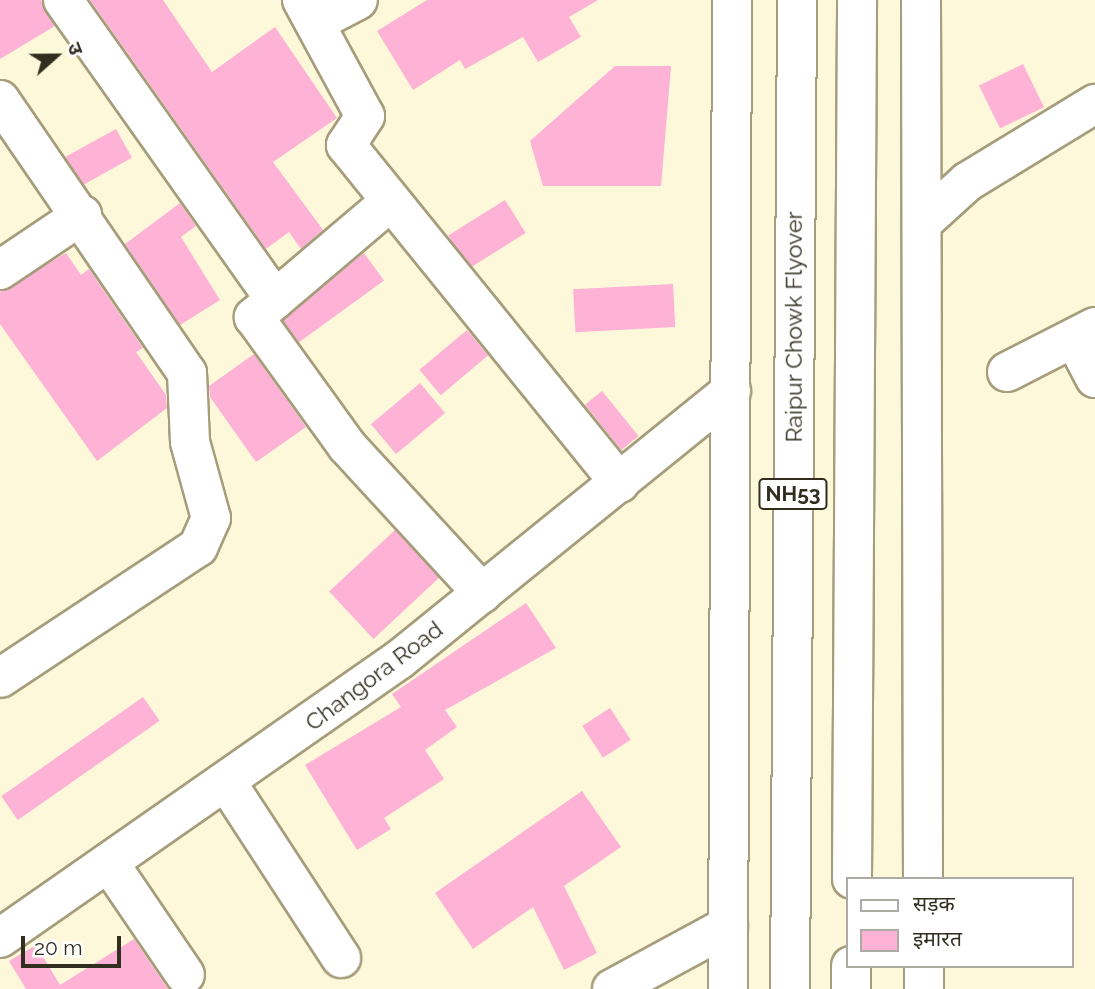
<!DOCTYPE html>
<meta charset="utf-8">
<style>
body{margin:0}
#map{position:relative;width:1095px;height:989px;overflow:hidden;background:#fef8da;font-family:Raleway,"Noto Sans Devanagari",sans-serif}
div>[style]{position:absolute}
.building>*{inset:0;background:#fdb2d6;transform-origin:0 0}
.roads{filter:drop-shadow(2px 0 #a59d7b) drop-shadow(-2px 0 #a59d7b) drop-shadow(0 2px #a59d7b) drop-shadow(0 -2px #a59d7b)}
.minor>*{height:38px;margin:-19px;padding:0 19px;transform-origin:19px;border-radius:19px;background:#fff}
.tertiary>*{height:38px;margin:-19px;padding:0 19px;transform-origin:19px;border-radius:19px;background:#fff}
.trunk>*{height:38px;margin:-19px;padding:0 19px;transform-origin:19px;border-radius:19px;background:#fff}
span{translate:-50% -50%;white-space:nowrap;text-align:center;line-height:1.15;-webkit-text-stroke:7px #fff;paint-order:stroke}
.shield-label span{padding:2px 5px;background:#fff;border:2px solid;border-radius:5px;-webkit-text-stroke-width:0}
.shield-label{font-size:21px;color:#312e20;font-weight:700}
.street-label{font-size:23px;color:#312e20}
.legend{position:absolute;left:846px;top:877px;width:228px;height:91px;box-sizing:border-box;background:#fff;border:2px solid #adaba6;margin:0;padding:9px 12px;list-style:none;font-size:21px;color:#312e20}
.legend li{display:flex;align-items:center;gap:14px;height:35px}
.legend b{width:35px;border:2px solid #adaba6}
.north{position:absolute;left:21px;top:21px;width:70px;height:70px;-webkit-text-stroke:5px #fff;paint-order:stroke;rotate:69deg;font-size:19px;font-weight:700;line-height:28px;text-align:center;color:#312e20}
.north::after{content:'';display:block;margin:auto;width:24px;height:32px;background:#312e20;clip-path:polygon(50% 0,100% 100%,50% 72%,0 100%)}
.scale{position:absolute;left:21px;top:936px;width:100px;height:32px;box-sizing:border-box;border:4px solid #312e20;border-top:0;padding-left:9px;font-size:21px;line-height:24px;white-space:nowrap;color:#312e20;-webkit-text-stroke:5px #fff;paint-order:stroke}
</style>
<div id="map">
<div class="building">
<div style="clip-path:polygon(0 0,41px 0,55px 26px,0 59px)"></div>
<div style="clip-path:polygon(90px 0,163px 0,212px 72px,275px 27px,337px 118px,273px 162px,323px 230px,301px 249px,289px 232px,266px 249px)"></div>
<div style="clip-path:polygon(427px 0,598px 0,569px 17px,581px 37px,538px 62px,523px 37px,465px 69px,460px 60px,413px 90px,377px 31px)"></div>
<div style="left:1023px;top:64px;width:48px;height:49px;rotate:64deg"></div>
<div style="clip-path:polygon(615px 66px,671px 66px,661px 186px,543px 186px,530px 141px)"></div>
<div style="left:116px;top:129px;width:33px;height:58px;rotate:61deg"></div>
<div style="left:505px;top:200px;width:39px;height:67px;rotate:58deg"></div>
<div style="clip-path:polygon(180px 203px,196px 226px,181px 237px,220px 300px,180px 325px,125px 244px)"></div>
<div style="clip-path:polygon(66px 253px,81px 275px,89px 269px,143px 348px,136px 352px,166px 395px,167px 408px,97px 461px,0 324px,0 292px)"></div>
<div style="left:364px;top:253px;width:34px;height:105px;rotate:54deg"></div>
<div style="left:673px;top:284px;width:43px;height:100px;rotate:87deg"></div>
<div style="left:467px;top:330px;width:33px;height:62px;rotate:50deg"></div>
<div style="clip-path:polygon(254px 354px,306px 427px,256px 462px,210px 397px,209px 386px)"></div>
<div style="left:420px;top:383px;width:39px;height:64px;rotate:50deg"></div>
<div style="left:602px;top:391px;width:58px;height:22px;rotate:51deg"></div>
<div style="left:395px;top:530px;width:65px;height:90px;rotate:47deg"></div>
<div style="clip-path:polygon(526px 603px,556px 648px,445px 710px,457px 727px,425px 750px,444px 779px,384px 818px,391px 829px,357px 850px,305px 765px,401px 707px,392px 694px)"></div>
<div style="left:143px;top:697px;width:29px;height:173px;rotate:55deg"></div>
<div style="left:610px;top:708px;width:38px;height:33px;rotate:57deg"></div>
<div style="clip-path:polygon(582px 791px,621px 847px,564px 886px,597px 953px,564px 970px,533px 907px,473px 949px,435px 893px)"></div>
<div style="clip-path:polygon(134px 939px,168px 989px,26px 989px,9px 961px,36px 945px,60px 985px)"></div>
</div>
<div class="roads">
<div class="minor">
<div style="left:63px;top:0;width:367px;rotate:54.7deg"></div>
<div style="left:302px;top:0;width:132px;rotate:61.5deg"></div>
<div style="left:365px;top:116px;width:35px;rotate:123deg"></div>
<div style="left:346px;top:145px;width:435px;rotate:51deg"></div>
<div style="left:318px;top:21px;width:45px;rotate:-27.7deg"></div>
<div style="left:0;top:100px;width:331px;rotate:55.6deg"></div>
<div style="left:187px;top:373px;width:69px;rotate:87.5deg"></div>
<div style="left:190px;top:442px;width:79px;rotate:74.6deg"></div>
<div style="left:211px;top:518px;width:32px;rotate:114deg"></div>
<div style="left:198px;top:547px;width:237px;rotate:146.5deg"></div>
<div style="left:391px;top:201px;width:180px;rotate:139.7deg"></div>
<div style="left:254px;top:317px;width:159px;rotate:54.2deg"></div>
<div style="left:347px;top:446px;width:200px;rotate:47.4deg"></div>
<div style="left:922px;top:223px;width:61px;rotate:-42.3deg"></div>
<div style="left:967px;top:182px;width:150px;rotate:-31.4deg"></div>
<div style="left:0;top:270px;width:99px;rotate:-33.9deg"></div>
<div style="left:1075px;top:340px;width:43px;rotate:62.2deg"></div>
<div style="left:1007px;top:372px;width:99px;rotate:-27.1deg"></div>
<div style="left:227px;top:783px;width:209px;rotate:56.9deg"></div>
<div style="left:109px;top:863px;width:135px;rotate:55.8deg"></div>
<div style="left:612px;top:989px;width:132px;rotate:-28.5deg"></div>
</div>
<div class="tertiary">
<div style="left:921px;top:0;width:879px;rotate:89.87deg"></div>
<div style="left:0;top:938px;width:488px;rotate:-34.9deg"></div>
<div style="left:400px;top:659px;width:426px;rotate:-39deg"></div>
<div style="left:924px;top:966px;width:23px;rotate:90deg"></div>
<div style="left:728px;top:989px;width:989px;rotate:-89.77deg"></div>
</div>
<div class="trunk">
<div style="left:852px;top:879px;width:879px;rotate:-89.67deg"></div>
<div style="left:790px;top:989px;width:989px;rotate:-89.59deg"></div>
<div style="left:851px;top:989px;width:23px;rotate:-90deg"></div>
</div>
</div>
<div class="shield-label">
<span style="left:793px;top:494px">NH53</span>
</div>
<div class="street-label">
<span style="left:794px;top:327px;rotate:-90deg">Raipur Chowk Flyover</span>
<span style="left:374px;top:676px;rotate:-37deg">Changora Road</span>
</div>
<ul class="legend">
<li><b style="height:9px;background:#fff"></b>सड़क</li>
<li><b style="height:19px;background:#fdb2d6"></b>इमारत</li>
</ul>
<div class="north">उ</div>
<div class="scale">20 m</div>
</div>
